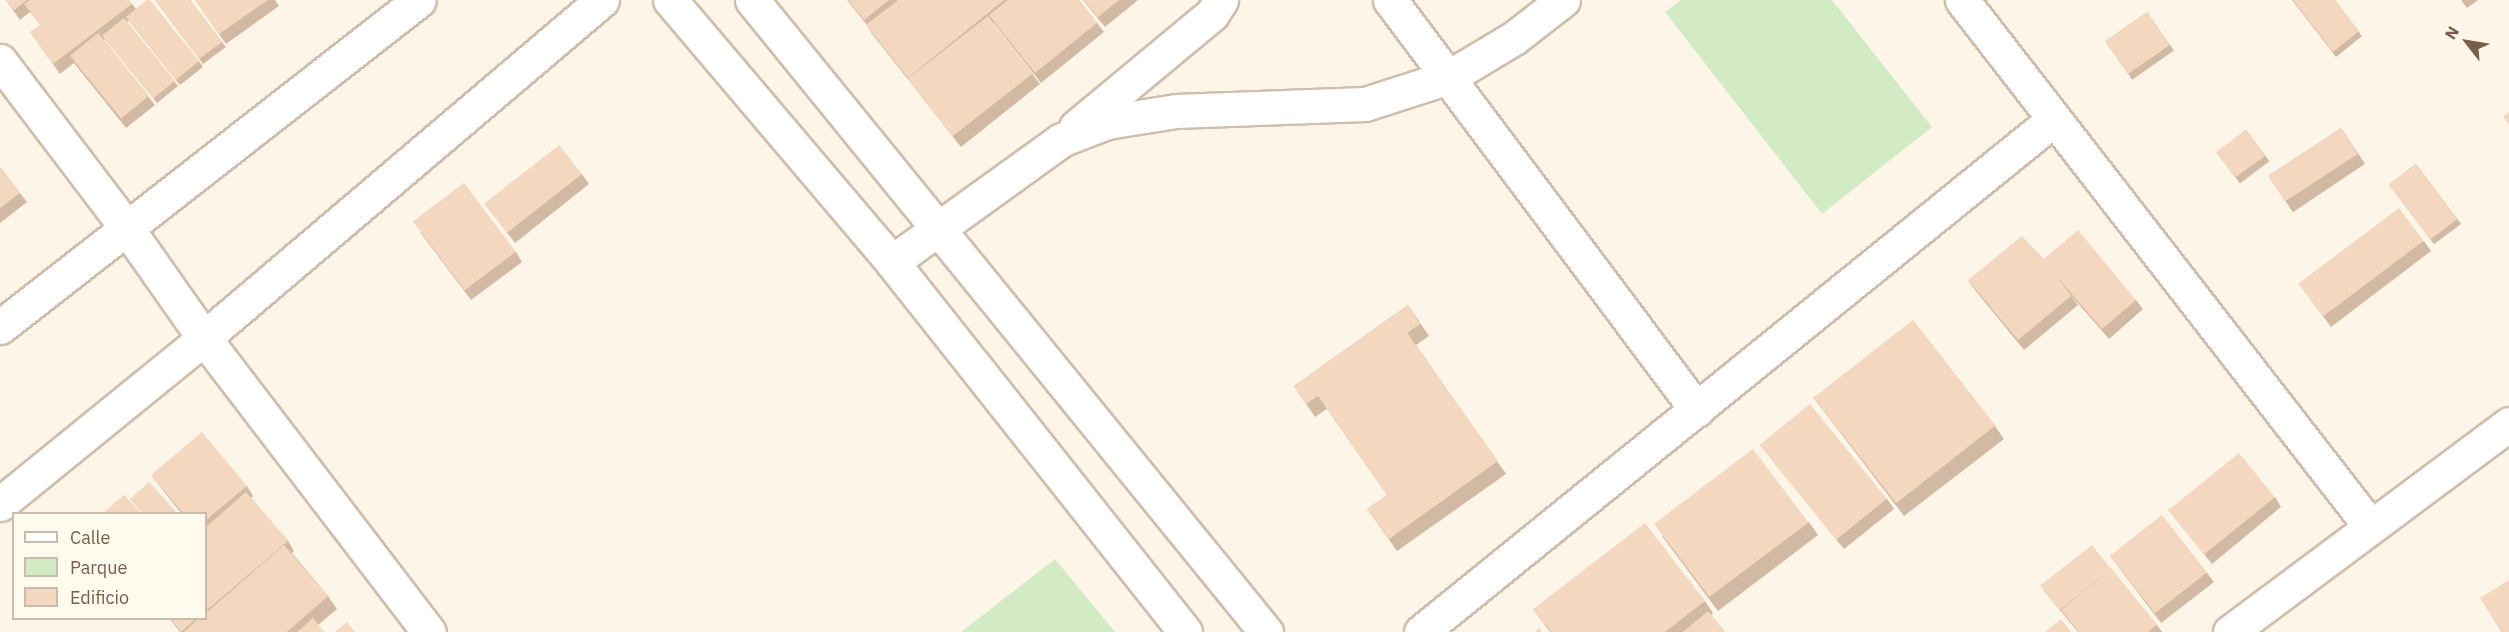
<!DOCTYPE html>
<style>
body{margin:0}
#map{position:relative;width:2509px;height:632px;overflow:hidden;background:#fdf6e8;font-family:"IBM Plex Sans",sans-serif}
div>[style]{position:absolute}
.green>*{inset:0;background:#d2ebc5}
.roads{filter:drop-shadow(2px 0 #cfbead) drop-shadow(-2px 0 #cfbead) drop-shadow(0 2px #cfbead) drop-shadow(0 -2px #cfbead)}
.street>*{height:33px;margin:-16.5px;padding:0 16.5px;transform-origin:16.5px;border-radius:16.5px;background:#fff}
.secondary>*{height:33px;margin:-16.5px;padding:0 16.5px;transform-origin:16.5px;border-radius:16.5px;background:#fff}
.wall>*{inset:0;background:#d1b9a3;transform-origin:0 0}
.building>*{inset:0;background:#f3d7be;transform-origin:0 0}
span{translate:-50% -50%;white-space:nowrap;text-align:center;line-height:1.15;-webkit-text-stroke:4.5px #fffaee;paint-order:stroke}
.legend{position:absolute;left:12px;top:512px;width:195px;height:108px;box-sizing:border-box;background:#fffaee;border:2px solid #c9bcad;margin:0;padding:8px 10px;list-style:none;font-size:18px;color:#785e4b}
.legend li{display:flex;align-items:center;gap:12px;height:30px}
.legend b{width:30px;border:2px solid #c9bcad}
.north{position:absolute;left:2437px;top:12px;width:60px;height:60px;-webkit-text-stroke:4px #fffaee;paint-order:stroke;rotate:301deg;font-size:16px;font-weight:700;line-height:24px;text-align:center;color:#785e4b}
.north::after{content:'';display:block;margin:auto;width:21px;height:27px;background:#785e4b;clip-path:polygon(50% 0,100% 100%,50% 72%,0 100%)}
</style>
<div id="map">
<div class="green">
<div style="clip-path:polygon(1681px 0,1832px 0,1932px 127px,1822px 214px,1665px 12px)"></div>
<div style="clip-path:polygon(1055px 559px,1115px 632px,961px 632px)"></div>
</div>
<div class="roads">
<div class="street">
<div style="left:1390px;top:0;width:512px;rotate:53.17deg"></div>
<div style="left:1962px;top:0;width:666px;rotate:52.2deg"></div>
<div style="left:0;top:61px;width:208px;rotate:52.8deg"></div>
<div style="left:126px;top:227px;width:136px;rotate:54.9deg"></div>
<div style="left:204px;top:338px;width:370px;rotate:52.6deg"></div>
<div style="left:1076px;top:127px;width:177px;rotate:-39.7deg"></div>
<div style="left:1212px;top:14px;width:17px;rotate:-57deg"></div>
<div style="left:892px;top:262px;width:208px;rotate:-35.8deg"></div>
<div style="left:1061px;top:140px;width:49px;rotate:-21.4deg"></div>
<div style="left:1107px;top:122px;width:70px;rotate:-9.1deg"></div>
<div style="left:1176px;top:111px;width:189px;rotate:-2.1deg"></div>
<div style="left:1365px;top:104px;width:88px;rotate:-17.8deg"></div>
<div style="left:1449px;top:77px;width:76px;rotate:-31deg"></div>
<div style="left:1514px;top:38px;width:62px;rotate:-37.8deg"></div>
<div style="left:1421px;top:632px;width:813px;rotate:-39.01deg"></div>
</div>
<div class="secondary">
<div style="left:670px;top:0;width:343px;rotate:49.7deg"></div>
<div style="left:892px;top:262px;width:472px;rotate:51.6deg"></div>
<div style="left:752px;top:0;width:815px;rotate:50.88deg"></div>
<div style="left:0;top:327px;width:531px;rotate:-37.97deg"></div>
<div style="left:0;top:504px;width:263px;rotate:-39.1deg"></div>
<div style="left:204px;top:338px;width:522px;rotate:-40.34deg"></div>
<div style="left:2230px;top:632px;width:348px;rotate:-36.7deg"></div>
</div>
</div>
<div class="wall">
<div style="clip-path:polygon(6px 0,129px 0,136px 9px,199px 61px,203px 67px,180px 85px,129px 21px,127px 22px,178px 86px,157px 103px,105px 39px,104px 40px,155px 105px,126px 128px,74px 63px,60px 74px,30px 32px,41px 25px,30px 12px,20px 20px)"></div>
<div style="clip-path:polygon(155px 0,190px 0,226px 47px,203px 64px)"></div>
<div style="clip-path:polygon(195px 0,275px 0,279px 6px,226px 44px)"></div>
<div style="clip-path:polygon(847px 0,1079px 0,1104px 32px,1041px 83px,994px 23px,993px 24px,1040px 84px,961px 147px,873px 35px,866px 25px,867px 25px)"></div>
<div style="clip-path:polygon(1083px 0,1138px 0,1105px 27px)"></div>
<div style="clip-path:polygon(2292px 0,2335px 0,2362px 36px,2336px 57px)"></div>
<div style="clip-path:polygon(2461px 0,2478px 0,2467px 8px)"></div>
<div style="left:2147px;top:12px;width:47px;height:51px;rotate:55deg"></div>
<div style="left:2341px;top:128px;width:43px;height:87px;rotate:56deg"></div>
<div style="left:2246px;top:130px;width:39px;height:37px;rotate:53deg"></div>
<div style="left:2416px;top:164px;width:75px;height:34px;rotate:53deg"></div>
<div style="clip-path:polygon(0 167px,27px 202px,0 223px)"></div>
<div style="clip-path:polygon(582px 174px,589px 184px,515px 243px,485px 204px)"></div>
<div style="clip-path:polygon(420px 232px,516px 252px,522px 262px,471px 300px)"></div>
<div style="clip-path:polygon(2424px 241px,2431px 251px,2331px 327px,2299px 284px)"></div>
<div style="clip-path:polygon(2044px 259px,2136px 300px,2143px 309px,2109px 339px,2069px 293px,2078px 305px,2024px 350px,1975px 290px,1968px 280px)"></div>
<div style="clip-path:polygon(1408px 305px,1429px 336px,1416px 345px,1506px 474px,1397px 551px,1367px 509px,1387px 495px,1327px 409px,1315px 417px,1294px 386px)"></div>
<div style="clip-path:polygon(1813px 397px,1995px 426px,2004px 439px,1904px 516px)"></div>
<div style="clip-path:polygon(1760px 445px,1887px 499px,1894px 509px,1844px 549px)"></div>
<div style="clip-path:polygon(151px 475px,247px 486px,253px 496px,251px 498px,288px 541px,294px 551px,292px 553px,328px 596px,337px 609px,318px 625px,324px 632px,180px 632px,169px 618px,206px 618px,206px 513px,181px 513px)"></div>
<div style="clip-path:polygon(2275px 497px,2281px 507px,2212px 564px,2169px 511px)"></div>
<div style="clip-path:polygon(1809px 522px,1818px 535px,1718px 611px,1662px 536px)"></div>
<div style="clip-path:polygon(2110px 556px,2207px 573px,2214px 582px,2161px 623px)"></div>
<div style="clip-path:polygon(2115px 574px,2157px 625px,2162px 632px,2078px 632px,2044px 591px)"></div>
<div style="clip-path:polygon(1705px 601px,1713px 613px,1711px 615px,1725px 632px,1550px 632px,1533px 609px)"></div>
</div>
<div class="building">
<div style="clip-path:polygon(6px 0,27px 0,14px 10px)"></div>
<div style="clip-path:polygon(30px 0,129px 0,132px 4px,53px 64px,30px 32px,41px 25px,24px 4px)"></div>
<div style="clip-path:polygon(147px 0,150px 0,199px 61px,176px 80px,126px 17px)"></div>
<div style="clip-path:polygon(155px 0,190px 0,222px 42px,199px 59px)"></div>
<div style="clip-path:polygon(195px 0,268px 0,219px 34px)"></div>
<div style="clip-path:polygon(848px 0,889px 0,864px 20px)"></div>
<div style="clip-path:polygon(898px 0,1004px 0,908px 78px,866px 25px)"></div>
<div style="clip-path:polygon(1008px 0,1079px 0,1097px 23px,1035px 73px,989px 15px)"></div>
<div style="clip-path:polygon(1084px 0,1119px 0,1098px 17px)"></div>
<div style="clip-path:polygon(2293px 0,2335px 0,2359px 31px,2333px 52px)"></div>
<div style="left:2147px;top:12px;width:40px;height:51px;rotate:55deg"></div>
<div style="left:988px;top:16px;width:73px;height:102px;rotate:52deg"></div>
<div style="left:124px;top:18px;width:81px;height:28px;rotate:51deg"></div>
<div style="left:98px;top:33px;width:81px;height:36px;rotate:51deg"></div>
<div style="clip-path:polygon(2509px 112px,2509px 125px,2503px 116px)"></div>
<div style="left:2341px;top:128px;width:31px;height:87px;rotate:57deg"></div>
<div style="left:2246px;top:130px;width:32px;height:37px;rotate:54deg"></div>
<div style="left:559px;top:145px;width:37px;height:95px;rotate:52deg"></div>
<div style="left:2416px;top:164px;width:69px;height:34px;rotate:53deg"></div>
<div style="clip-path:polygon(0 167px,20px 193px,0 208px)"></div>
<div style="left:464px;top:183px;width:86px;height:64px;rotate:53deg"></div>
<div style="left:2399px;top:208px;width:41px;height:126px;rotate:53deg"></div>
<div style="clip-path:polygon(2078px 230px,2136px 300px,2102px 329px,2058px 278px,2071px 296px,2018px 340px,1968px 280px,2022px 236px,2044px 259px)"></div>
<div style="clip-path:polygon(1408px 305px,1420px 324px,1407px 333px,1498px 461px,1389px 539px,1367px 509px,1387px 495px,1318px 396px,1306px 404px,1294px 386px)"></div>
<div style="left:1913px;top:320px;width:134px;height:126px;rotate:52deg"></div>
<div style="left:1810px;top:404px;width:122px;height:65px;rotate:51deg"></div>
<div style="clip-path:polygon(202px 432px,247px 486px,206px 520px,206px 513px,183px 513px,151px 475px)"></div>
<div style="left:1753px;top:449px;width:92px;height:124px;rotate:53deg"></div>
<div style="left:2239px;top:453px;width:57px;height:91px;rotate:51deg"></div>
<div style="clip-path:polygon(149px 482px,177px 513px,142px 513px,130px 499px)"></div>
<div style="clip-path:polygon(246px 492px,288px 541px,206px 611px,206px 527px)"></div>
<div style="clip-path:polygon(124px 495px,141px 513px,103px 513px)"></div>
<div style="left:2162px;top:515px;width:73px;height:66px;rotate:52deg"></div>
<div style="clip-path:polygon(1645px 523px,1705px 601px,1665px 632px,1551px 632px,1533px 609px)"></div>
<div style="clip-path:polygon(284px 545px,328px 596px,287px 632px,184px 632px,199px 618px,206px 618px,206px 613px)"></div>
<div style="clip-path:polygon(2092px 545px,2111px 569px,2111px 568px,2060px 610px,2040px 586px)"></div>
<div style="clip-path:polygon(2111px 568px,2157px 625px,2148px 632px,2079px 632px,2061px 610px)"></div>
<div style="clip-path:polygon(2509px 580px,2509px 632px,2501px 632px,2480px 598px)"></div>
<div style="clip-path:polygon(1708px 611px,1725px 632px,1683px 632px)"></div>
<div style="clip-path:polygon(170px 618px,197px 618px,181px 632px)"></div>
<div style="clip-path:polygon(313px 618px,324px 632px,297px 632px)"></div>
<div style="clip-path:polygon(2061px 619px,2071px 632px,2045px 632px)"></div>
<div style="clip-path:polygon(347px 622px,355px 632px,335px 632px)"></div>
<div style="clip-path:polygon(1539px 628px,1542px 632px,1535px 632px)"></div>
</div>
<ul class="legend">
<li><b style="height:8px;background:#fff"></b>Calle</li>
<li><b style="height:16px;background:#d2ebc5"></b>Parque</li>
<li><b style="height:16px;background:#f3d7be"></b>Edificio</li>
</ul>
<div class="north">N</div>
</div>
